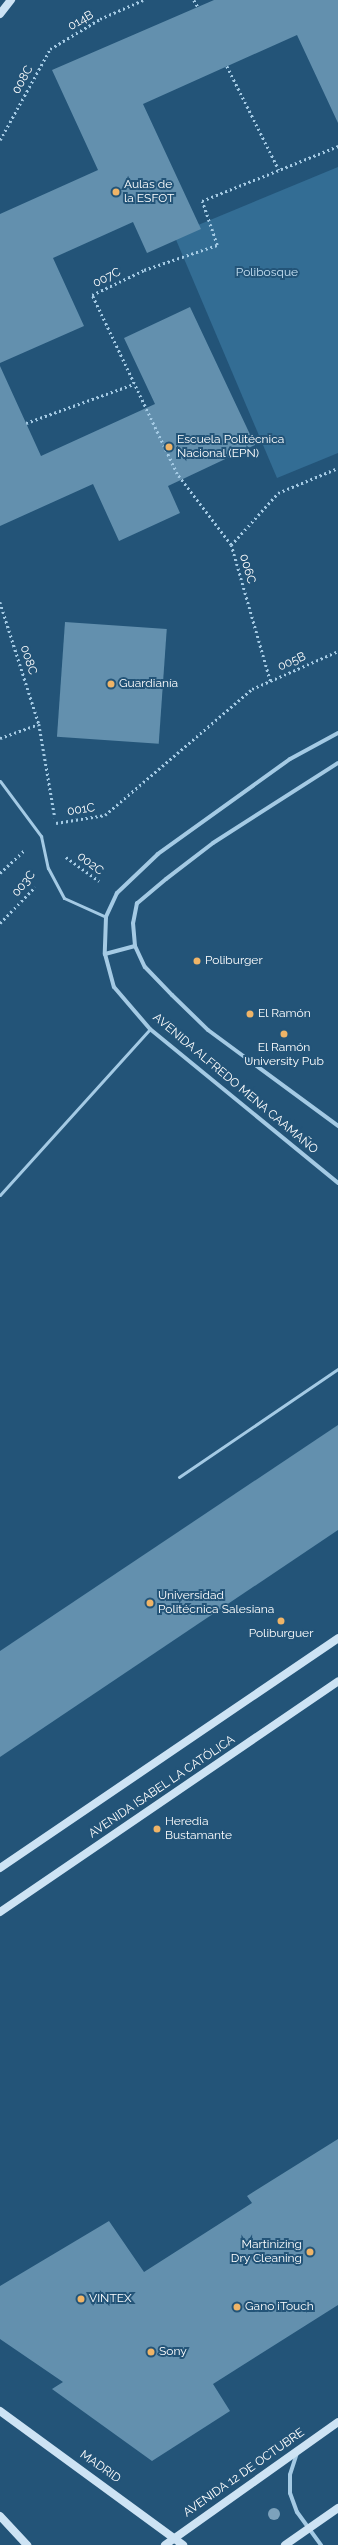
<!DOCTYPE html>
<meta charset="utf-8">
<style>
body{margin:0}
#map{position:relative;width:338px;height:2545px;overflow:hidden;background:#235478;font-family:Raleway,sans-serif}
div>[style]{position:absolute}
.green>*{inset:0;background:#336d94}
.building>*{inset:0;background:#6390ae;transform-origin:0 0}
.path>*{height:2.5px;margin-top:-1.25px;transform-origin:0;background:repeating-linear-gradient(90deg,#a4cae4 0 2px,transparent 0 5px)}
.lane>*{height:3px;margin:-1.5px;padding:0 1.5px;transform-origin:1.5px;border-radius:1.5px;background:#a4cae4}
.street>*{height:4px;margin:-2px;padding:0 2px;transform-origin:2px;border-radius:2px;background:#a4cae4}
.secondary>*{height:8px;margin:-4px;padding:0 4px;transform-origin:4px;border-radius:4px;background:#cde3f4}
.trees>*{width:12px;height:12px;margin:-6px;border-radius:50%;background:#7da2bc}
.dots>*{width:11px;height:11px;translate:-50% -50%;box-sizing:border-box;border:2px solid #235478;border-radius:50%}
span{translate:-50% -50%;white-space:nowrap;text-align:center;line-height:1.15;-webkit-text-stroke:4px #235478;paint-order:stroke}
.street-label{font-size:12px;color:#fff}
.poi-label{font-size:12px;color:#fff}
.left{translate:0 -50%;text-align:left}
.right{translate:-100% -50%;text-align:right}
.park-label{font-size:12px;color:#c6e1f3}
</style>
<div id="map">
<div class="green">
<div style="clip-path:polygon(338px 167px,338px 453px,277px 478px,174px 235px)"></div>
</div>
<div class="building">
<div style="clip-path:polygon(214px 0,338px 0,338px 123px,297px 35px,143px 104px,201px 229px,147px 253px,133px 222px,53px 258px,84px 326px,0 363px,0 214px,98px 170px,52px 70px)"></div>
<div style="clip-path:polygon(190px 307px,255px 445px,168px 486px,180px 513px,119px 541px,93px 484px,0 526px,0 366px,41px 456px,155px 404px,124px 338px)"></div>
<div style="left:65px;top:622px;width:102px;height:115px;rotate:4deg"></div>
<div style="clip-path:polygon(338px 1425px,338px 1530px,0 1757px,0 1651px)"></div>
<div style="clip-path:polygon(338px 2139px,338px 2305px,213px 2384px,230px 2411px,152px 2461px,52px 2389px,63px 2382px,0 2339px,0 2286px,109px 2221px,144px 2272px,252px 2203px,247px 2196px)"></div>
</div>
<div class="path">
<div style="left:194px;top:0;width:8px;rotate:60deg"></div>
<div style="left:227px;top:66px;width:116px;rotate:63.4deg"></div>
<div style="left:0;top:140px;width:104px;rotate:-61.2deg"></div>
<div style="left:50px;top:49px;width:58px;rotate:-31deg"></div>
<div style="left:100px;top:19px;width:47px;rotate:-23.8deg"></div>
<div style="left:26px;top:423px;width:115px;rotate:-19.9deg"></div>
<div style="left:231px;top:545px;width:89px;rotate:-127.3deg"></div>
<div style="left:177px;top:474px;width:198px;rotate:-115.4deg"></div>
<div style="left:92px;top:295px;width:58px;rotate:-25.7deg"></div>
<div style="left:144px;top:270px;width:77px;rotate:-18.9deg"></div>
<div style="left:217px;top:245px;width:46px;rotate:-108.8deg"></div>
<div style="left:202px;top:201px;width:147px;rotate:-22deg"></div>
<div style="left:0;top:602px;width:128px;rotate:72.3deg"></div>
<div style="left:270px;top:681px;width:141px;rotate:-106deg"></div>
<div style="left:231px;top:545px;width:70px;rotate:-47.9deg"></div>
<div style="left:278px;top:493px;width:65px;rotate:-22.6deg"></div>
<div style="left:0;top:738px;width:41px;rotate:-19.7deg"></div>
<div style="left:39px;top:724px;width:95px;rotate:80.3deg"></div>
<div style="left:56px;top:823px;width:50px;rotate:-9.3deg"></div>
<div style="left:105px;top:815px;width:194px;rotate:-40.6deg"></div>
<div style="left:252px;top:689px;width:94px;rotate:-23.8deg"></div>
<div style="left:66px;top:857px;width:41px;rotate:36deg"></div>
<div style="left:0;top:873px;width:33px;rotate:-43deg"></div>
<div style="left:0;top:923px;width:50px;rotate:-45.8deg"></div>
</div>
<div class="lane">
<div style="left:0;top:781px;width:69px;rotate:53.3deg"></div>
<div style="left:41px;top:836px;width:33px;rotate:78deg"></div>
<div style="left:48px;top:868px;width:34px;rotate:62deg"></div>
<div style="left:64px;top:898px;width:46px;rotate:24.3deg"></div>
<div style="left:0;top:1195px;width:224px;rotate:-47.9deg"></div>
<div style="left:179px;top:1477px;width:192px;rotate:-34.2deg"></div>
</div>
<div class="street">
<div style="left:338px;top:733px;width:55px;rotate:151.6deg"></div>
<div style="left:290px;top:759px;width:163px;rotate:144.3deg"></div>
<div style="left:158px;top:854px;width:57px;rotate:136.4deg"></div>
<div style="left:117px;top:893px;width:26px;rotate:115deg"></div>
<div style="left:106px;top:917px;width:37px;rotate:92deg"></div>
<div style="left:105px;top:954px;width:34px;rotate:75deg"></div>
<div style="left:114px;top:987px;width:55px;rotate:49.4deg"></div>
<div style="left:150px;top:1029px;width:243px;rotate:39.3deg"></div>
<div style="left:338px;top:763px;width:148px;rotate:147.4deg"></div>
<div style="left:213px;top:843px;width:59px;rotate:142.5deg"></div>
<div style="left:166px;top:879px;width:38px;rotate:140deg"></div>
<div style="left:137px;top:903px;width:20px;rotate:101deg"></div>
<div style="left:133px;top:923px;width:23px;rotate:85deg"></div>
<div style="left:135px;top:946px;width:23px;rotate:65deg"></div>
<div style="left:145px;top:967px;width:39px;rotate:46deg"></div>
<div style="left:172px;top:995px;width:50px;rotate:44.2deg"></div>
<div style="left:208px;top:1030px;width:162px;rotate:36.4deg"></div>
<div style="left:105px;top:954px;width:31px;rotate:-15deg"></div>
<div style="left:297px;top:2453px;width:23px;rotate:108deg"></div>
<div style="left:290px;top:2475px;width:18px;rotate:90deg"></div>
<div style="left:290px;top:2493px;width:20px;rotate:70deg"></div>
<div style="left:297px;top:2512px;width:41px;rotate:54deg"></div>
</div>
<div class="secondary">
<div style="left:0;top:14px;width:18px;rotate:-52deg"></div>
<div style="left:0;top:1868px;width:409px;rotate:-34.2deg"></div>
<div style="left:0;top:1912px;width:409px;rotate:-34.3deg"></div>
<div style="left:0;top:2411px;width:227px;rotate:36.2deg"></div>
<div style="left:0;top:2516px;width:40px;rotate:47deg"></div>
<div style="left:165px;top:2545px;width:212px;rotate:-35.4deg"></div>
<div style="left:285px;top:2545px;width:65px;rotate:-34.9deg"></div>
</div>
<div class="trees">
<div style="left:274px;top:2514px"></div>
</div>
<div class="dots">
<div style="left:116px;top:192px;background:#efb467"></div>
<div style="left:169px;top:447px;background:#efb467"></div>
<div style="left:111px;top:684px;background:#efb467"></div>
<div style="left:197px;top:961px;background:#efb467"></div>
<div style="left:250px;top:1014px;background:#efb467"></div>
<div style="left:284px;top:1034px;background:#efb467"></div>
<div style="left:150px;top:1603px;background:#efb467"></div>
<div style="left:281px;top:1621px;background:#efb467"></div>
<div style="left:157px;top:1829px;background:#efb467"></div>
<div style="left:310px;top:2252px;background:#efb467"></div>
<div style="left:81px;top:2299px;background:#efb467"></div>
<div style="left:237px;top:2307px;background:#efb467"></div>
<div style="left:151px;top:2352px;background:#efb467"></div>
</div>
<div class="street-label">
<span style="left:81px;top:21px;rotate:-30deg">014B</span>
<span style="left:23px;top:80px;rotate:-61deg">008C</span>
<span style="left:107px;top:278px;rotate:-26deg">007C</span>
<span style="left:247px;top:569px;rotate:74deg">006C</span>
<span style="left:28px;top:660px;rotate:72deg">008C</span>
<span style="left:292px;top:662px;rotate:-24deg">005B</span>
<span style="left:81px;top:810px;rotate:-9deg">001C</span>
<span style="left:90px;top:864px;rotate:37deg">002C</span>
<span style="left:24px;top:884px;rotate:-51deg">003C</span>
<span style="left:235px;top:1084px;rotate:40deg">AVENIDA ALFREDO MENA CAAMAÑO</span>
<span style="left:162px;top:1787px;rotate:-34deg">AVENIDA ISABEL LA CATÓLICA</span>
<span style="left:100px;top:2467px;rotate:35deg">MADRID</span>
<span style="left:244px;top:2473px;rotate:-35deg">AVENIDA 12 DE OCTUBRE</span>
</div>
<div class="poi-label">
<span class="left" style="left:124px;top:192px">Aulas de<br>la ESFOT</span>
<span class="left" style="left:177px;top:447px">Escuela Politécnica<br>Nacional (EPN)</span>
<span class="left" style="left:119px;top:684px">Guardianía</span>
<span class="left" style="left:205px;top:961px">Poliburger</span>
<span class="left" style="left:258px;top:1014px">El Ramón</span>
<span style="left:284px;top:1055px">El Ramón<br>University Pub</span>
<span class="left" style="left:158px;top:1603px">Universidad<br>Politécnica Salesiana</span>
<span style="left:281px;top:1634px">Poliburguer</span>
<span class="left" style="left:165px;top:1829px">Heredia<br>Bustamante</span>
<span class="right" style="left:302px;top:2252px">Martinizing<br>Dry Cleaning</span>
<span class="left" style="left:89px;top:2299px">VINTEX</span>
<span class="left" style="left:245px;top:2307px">Gano iTouch</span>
<span class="left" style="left:159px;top:2352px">Sony</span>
</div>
<div class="park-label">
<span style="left:267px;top:273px">Polibosque</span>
</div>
</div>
